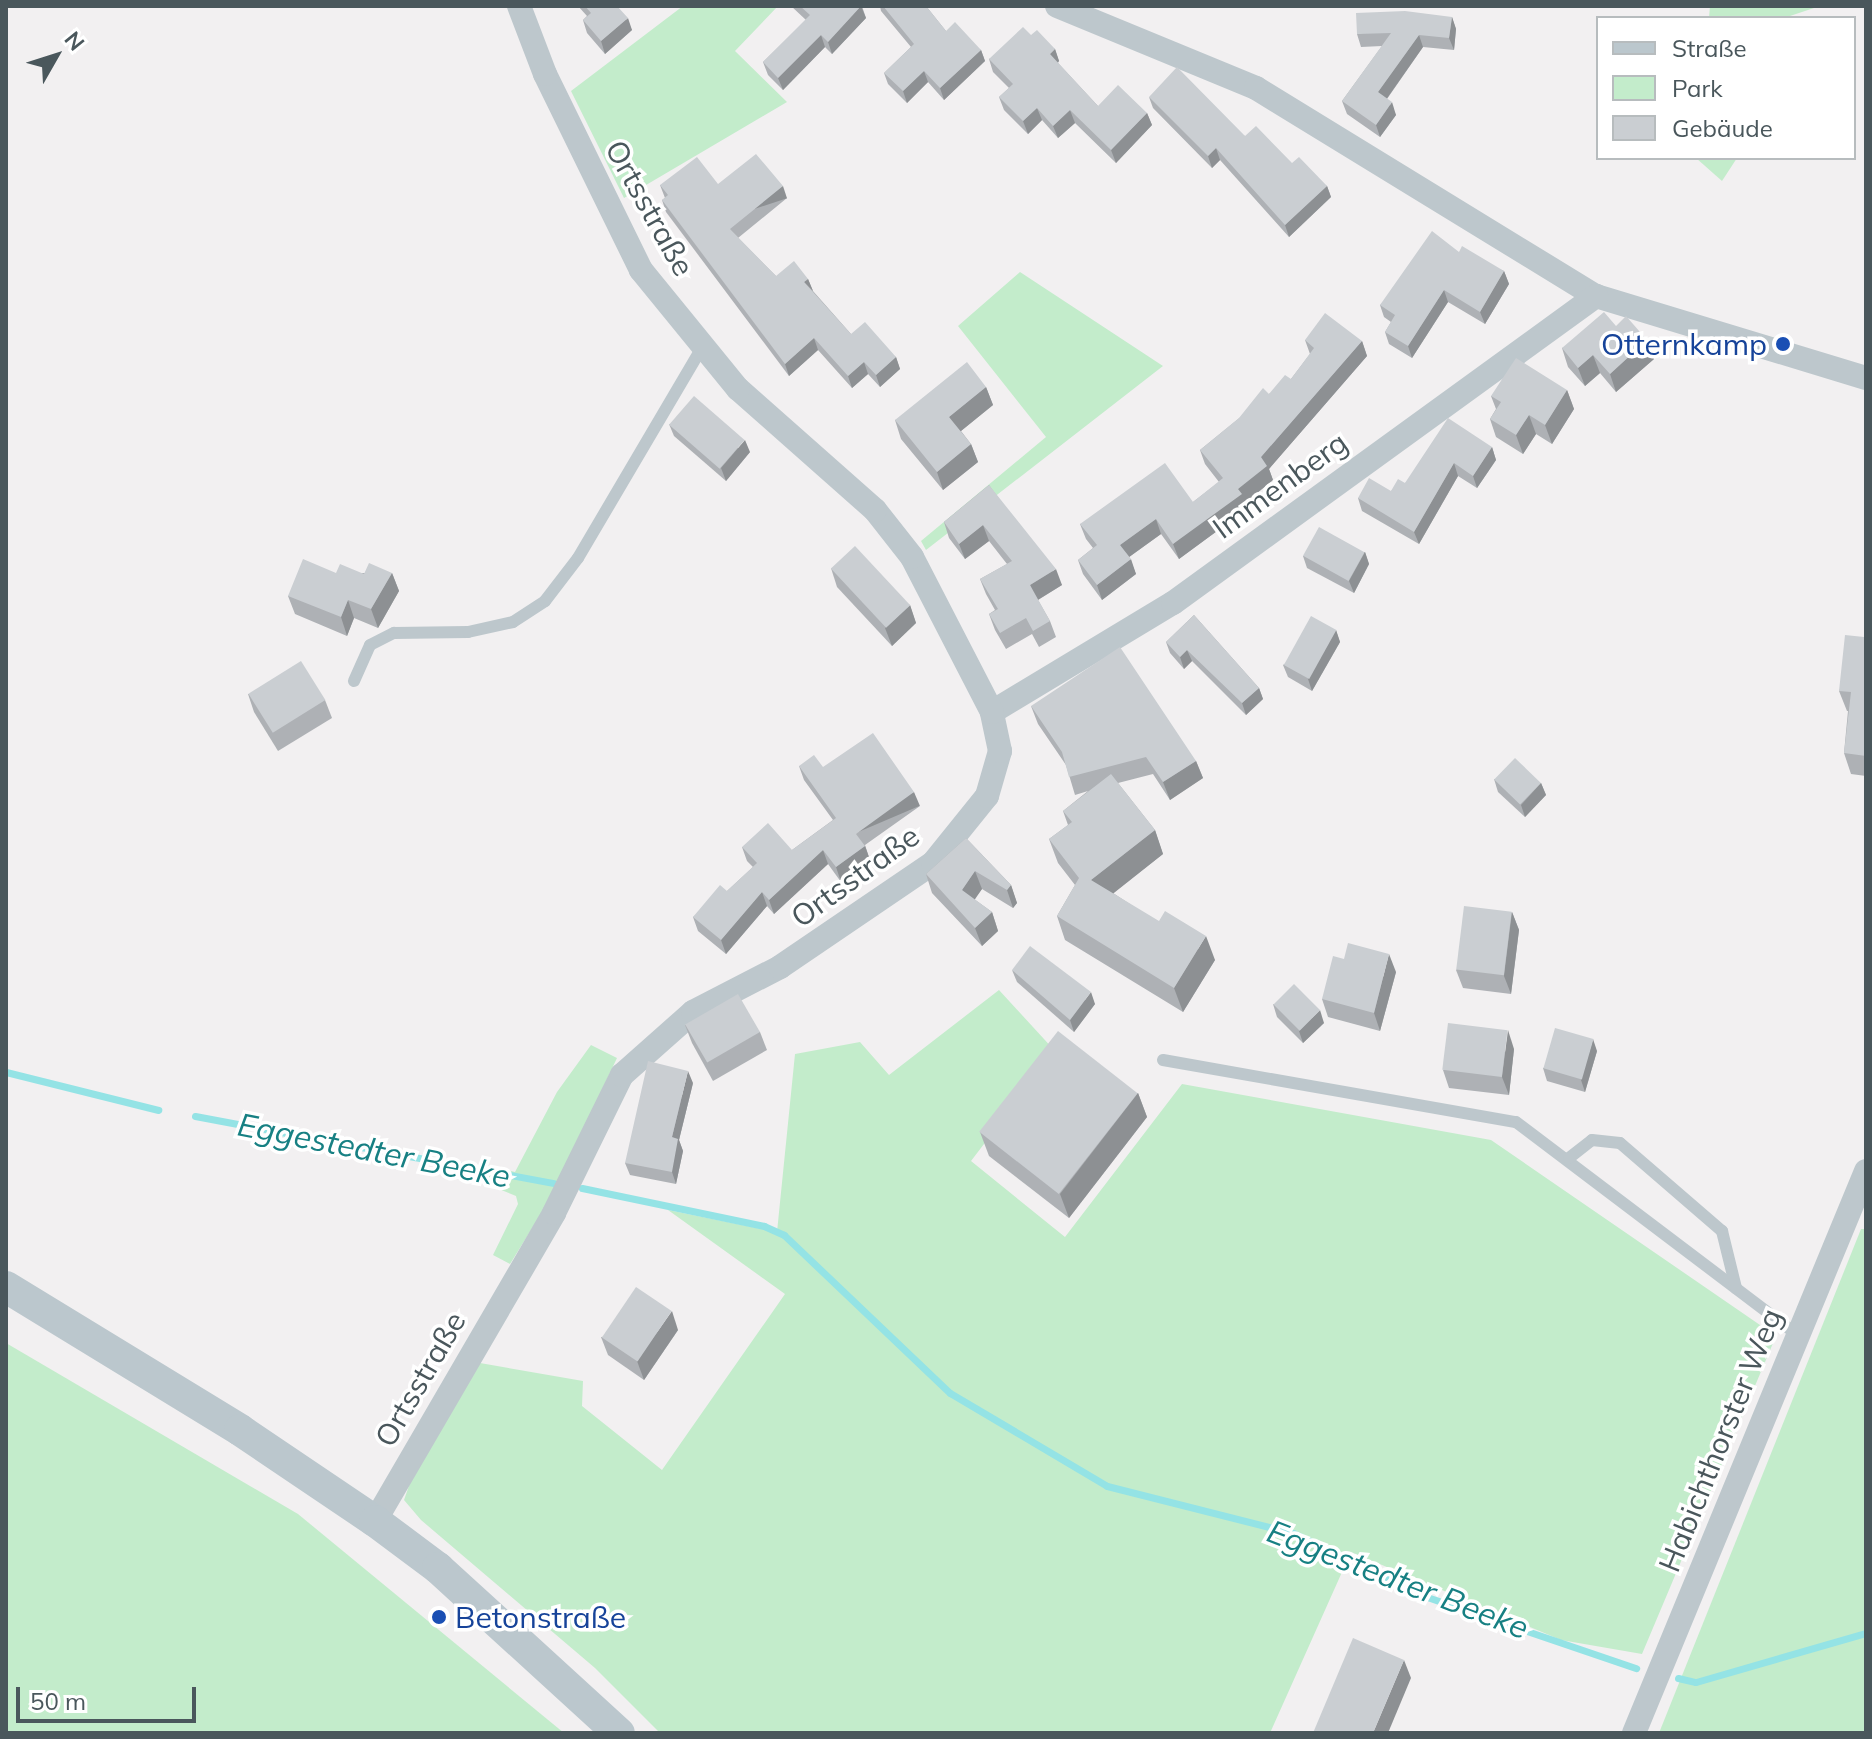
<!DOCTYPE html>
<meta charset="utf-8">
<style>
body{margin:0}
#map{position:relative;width:1872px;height:1739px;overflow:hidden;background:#f2f0f1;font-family:Mulish,sans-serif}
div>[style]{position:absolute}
.green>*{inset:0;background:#c3eccb}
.stream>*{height:7px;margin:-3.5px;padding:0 3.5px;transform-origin:3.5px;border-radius:3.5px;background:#94e3e5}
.service>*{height:12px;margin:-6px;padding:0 6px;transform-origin:6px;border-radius:6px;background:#bdc7cc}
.minor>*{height:24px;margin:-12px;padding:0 12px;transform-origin:12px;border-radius:12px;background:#bdc7cc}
.secondary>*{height:32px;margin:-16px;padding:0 16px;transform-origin:16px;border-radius:16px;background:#bbc7cd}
.wall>*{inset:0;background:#aeb1b5}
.shaded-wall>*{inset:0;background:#8d9093;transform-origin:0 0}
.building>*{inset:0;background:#caced2;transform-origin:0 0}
.dots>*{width:22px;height:22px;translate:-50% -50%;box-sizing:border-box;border:4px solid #fff;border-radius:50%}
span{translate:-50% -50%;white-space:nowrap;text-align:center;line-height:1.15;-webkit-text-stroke:7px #fff;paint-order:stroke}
.street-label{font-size:30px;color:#4a575c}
.transit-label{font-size:30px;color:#164399}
.right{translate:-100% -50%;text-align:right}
.left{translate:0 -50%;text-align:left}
.water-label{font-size:32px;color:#178083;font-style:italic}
.frame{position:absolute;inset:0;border:8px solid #4a575c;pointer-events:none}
.legend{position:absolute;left:1596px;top:16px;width:260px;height:144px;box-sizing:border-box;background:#fff;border:2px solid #b7bcbe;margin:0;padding:10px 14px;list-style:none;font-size:24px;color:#4a575c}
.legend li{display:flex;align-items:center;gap:16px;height:40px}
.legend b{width:40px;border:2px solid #b7bcbe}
.north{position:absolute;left:16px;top:16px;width:80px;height:80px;-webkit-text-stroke:6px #fff;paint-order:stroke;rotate:51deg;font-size:22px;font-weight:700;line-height:32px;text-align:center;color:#4a575c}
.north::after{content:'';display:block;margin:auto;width:28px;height:36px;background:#4a575c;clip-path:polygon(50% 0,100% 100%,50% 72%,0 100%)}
.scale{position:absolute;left:16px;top:1687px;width:180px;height:36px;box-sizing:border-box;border:4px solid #4a575c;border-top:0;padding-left:10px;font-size:24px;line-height:28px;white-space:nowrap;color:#4a575c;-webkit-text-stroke:6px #fff;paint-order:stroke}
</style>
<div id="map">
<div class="green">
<div style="clip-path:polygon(683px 6px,778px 6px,735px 51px,787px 102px,624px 198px,571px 91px)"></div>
<div style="clip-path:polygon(1710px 6px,1820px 6px,1784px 18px,1709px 18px)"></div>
<div style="clip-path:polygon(1696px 158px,1737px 158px,1722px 181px)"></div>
<div style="clip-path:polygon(1020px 272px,1163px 366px,926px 550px,921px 541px,1046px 437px,958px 326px)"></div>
<div style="clip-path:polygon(999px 990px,1055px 1051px,971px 1161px,1065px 1237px,1182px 1084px,1491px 1140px,1776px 1336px,1642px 1654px,1561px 1640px,1351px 1552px,1270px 1733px,660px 1733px,595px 1668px,421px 1520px,404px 1500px,410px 1483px,480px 1363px,583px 1381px,582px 1406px,662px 1470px,785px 1294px,668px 1210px,777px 1232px,795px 1054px,860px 1042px,889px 1075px)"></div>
<div style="clip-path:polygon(591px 1045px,617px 1058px,552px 1196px,510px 1264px,493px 1255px,518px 1204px,516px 1196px,474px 1179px,481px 1164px,515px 1172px,557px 1092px)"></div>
<div style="clip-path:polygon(1861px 1229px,1866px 1229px,1866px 1733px,1659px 1733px)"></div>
<div style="clip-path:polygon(6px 1343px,298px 1514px,564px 1733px,6px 1733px)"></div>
</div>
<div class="stream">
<div style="left:6px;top:1072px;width:157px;rotate:14deg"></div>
<div style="left:195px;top:1116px;width:365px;rotate:10.6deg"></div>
<div style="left:582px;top:1188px;width:186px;rotate:11.8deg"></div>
<div style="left:764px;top:1226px;width:22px;rotate:24deg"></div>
<div style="left:784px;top:1235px;width:229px;rotate:43.6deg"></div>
<div style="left:950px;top:1393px;width:182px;rotate:30.6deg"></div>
<div style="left:1107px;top:1486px;width:192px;rotate:14.2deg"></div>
<div style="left:1293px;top:1533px;width:148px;rotate:25.5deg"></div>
<div style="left:1427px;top:1597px;width:221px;rotate:18.8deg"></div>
<div style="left:1678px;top:1678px;width:18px;rotate:13deg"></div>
<div style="left:1696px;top:1682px;width:177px;rotate:-16.1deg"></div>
</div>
<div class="service">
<div style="left:354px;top:681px;width:39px;rotate:-66deg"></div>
<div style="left:370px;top:645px;width:27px;rotate:-27deg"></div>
<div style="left:394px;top:633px;width:74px;rotate:-0.8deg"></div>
<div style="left:468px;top:632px;width:46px;rotate:-12.5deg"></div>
<div style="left:513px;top:622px;width:38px;rotate:-33deg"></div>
<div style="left:545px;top:601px;width:54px;rotate:-52.5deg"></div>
<div style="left:578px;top:558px;width:243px;rotate:-59.5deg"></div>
<div style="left:1163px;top:1060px;width:358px;rotate:10deg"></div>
<div style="left:1516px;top:1122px;width:353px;rotate:37.1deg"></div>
<div style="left:1569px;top:1158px;width:29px;rotate:-38deg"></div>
<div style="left:1592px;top:1140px;width:28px;rotate:6deg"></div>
<div style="left:1620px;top:1143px;width:135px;rotate:40.8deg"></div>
<div style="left:1722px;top:1231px;width:59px;rotate:76.2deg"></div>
</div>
<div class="minor">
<div style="left:1057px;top:6px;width:215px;rotate:22.4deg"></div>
<div style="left:1256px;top:88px;width:399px;rotate:31.5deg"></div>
<div style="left:1596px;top:296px;width:282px;rotate:16.9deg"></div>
<div style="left:992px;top:712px;width:211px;rotate:-31.1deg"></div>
<div style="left:1173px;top:603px;width:523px;rotate:-35.97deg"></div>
<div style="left:375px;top:1521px;width:356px;rotate:-59.8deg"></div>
<div style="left:554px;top:1213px;width:154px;rotate:-63.8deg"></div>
<div style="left:622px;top:1075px;width:95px;rotate:-41.6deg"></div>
<div style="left:693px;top:1012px;width:98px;rotate:-27.3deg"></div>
<div style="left:780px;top:967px;width:185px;rotate:-34.2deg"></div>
<div style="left:933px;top:863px;width:86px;rotate:-51.1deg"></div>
<div style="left:987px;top:796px;width:47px;rotate:-73.9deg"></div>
<div style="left:1000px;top:751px;width:40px;rotate:-102deg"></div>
<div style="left:992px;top:712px;width:174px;rotate:-117.3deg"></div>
<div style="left:912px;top:557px;width:60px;rotate:-128.2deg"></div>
<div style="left:875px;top:510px;width:183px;rotate:-138.5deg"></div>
<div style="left:738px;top:389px;width:154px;rotate:-129.2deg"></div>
<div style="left:641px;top:270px;width:218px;rotate:-116.1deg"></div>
<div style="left:545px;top:74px;width:73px;rotate:-110.9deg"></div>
<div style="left:1634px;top:1733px;width:608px;rotate:-67.57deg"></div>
</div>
<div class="secondary">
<div style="left:6px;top:1287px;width:274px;rotate:31.4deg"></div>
<div style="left:240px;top:1430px;width:163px;rotate:34deg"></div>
<div style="left:375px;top:1521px;width:79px;rotate:36.7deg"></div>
<div style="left:438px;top:1568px;width:245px;rotate:42.4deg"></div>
</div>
<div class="wall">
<div style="clip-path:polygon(578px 6px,617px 6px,632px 30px,605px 54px,587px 33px,583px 20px,587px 16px)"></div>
<div style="clip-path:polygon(791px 6px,862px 6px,866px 18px,832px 54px,825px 47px,783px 90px,768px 75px,763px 62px,806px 20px)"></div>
<div style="clip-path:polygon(880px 6px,926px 6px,946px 31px,981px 50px,985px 61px,944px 100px,928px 82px,907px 103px,888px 84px,884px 73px,911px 47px,881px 11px)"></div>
<div style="clip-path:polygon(1452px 17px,1456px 29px,1454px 50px,1423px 47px,1387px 99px,1396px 115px,1380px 137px,1347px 114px,1342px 101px,1382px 46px,1361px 47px,1357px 34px)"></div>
<div style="clip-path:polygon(1031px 35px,1055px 49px,1059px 61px,1058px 63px,1098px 106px,1147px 113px,1152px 125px,1116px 163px,1075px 123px,1058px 138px,1042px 120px,1028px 134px,1004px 110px,999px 97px,1009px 88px,993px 72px,989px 59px)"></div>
<div style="clip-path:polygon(1149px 97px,1245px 136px,1327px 186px,1331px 197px,1289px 237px,1220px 160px,1212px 168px,1153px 108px)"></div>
<div style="clip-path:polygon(718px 184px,787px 198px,738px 238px,776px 276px,808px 279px,813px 291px,851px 334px,896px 357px,900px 369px,880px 387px,868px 374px,852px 388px,818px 350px,789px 376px,666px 212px,662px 200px,665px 198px,660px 185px)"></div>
<div style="clip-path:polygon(1459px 252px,1504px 271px,1509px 284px,1485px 324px,1448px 302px,1412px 358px,1389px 344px,1385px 332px,1391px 322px,1384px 317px,1380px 305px)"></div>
<div style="clip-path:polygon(1616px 326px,1654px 359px,1616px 392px,1600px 373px,1585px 386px,1568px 367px,1562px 348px)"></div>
<div style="clip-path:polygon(1305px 340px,1362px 341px,1367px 356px,1269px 469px,1273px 480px,1245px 503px,1247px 509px,1179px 559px,1161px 534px,1129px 557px,1136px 574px,1102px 600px,1083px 574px,1078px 560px,1093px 548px,1086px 539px,1080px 524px,1193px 502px,1219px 482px,1205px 464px,1200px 450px,1269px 394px,1291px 379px,1310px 354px)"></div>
<div style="clip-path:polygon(986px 387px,993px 405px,961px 431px,971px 444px,978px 462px,943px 490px,901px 439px,895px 420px)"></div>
<div style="clip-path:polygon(1567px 390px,1574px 409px,1552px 444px,1536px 434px,1523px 454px,1496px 437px,1490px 419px,1496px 409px,1491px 396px)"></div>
<div style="clip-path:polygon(669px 424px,750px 452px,726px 481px,674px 436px)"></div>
<div style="clip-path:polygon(1492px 447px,1496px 460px,1477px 488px,1458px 476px,1419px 544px,1362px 511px,1358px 498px,1391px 491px,1405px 483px)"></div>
<div style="clip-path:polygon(989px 485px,1062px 585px,1038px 600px,1050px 621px,1056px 637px,1039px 647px,1032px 634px,1006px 649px,995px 630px,989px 614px,995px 610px,986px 594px,980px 579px,1007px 564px,989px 541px,965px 559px,949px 538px,944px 522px)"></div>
<div style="clip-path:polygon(1365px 552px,1369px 564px,1354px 593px,1307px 568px,1303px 556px)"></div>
<div style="clip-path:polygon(831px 568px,910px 605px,916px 623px,892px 646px,837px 587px)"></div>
<div style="clip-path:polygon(336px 573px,392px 573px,399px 591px,378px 628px,354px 618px,347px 636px,295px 614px,288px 596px)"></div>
<div style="clip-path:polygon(1194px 615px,1259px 688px,1263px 699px,1246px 715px,1192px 661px,1184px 669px,1170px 653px,1166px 642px)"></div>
<div style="clip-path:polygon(1866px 626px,1866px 776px,1851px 774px,1844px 753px,1848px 711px,1847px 711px,1839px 691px,1864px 637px)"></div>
<div style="clip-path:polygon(1336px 630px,1340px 642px,1312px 691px,1288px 677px,1283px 665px)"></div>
<div style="clip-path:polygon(248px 694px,325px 700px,332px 718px,278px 751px,254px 712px)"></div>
<div style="clip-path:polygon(1031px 706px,1196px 761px,1203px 778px,1170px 800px,1153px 774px,1118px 783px,1155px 830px,1163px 854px,1113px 893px,1215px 960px,1183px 1012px,1065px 940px,1057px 916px,1075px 885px,1058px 863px,1049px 839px,1068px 825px,1063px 811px,1088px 791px,1075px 795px,1066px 765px,1038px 724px)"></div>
<div style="clip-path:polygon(799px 766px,823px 767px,920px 806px,865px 845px,870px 860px,841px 882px,828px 864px,774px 914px,767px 906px,726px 954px,698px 931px,693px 917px,727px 891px,753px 867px,747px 861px,742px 847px,792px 850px,833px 820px,804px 780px)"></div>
<div style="clip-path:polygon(1494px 779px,1541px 783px,1546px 795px,1525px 817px,1498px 792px)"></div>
<div style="clip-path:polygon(966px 838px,1011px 885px,1017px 903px,1013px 908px,982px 889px,974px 899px,992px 912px,998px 931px,982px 946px,932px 893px,926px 874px)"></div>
<div style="clip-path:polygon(1512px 912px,1519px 930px,1511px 994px,1463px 988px,1456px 970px)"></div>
<div style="clip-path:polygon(1012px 970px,1095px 1004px,1074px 1032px,1017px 982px)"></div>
<div style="clip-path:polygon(1396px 972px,1380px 1031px,1328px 1017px,1322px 999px)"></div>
<div style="clip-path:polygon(1273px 1004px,1324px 1023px,1303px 1043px,1277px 1017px)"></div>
<div style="clip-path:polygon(685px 1025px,760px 1032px,767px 1050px,713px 1081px,692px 1043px)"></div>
<div style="clip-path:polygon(1514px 1049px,1509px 1095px,1449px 1088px,1443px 1070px)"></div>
<div style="clip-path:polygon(1597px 1051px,1585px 1092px,1547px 1081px,1543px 1068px)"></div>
<div style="clip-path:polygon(693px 1083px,679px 1140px,683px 1151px,676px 1184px,630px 1175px,625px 1163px)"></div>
<div style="clip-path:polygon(1138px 1093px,1147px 1117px,1069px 1218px,989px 1156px,980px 1132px)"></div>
<div style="clip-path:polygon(678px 1330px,644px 1380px,608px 1355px,601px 1337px)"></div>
</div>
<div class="shaded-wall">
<div style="clip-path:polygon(861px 6px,866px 18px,832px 54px,828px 42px)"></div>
<div style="clip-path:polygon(1452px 17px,1456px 29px,1454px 50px,1449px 38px)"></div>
<div style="clip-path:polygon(628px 18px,632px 30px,605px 54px,601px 41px)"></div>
<div style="clip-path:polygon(821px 35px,825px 47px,783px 90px,778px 78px)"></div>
<div style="clip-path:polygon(1419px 35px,1423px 47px,1383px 104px,1378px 92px)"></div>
<div style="clip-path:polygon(1055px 49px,1059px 61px,1054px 66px,1050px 54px)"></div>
<div style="clip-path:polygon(981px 50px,985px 61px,944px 100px,940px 88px)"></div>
<div style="clip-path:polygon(924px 71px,928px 82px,907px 103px,903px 91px)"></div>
<div style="clip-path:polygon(1392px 102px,1396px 115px,1380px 137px,1376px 125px)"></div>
<div style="clip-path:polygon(1037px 108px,1042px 120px,1028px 134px,1023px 121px)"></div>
<div style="clip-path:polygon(1070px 110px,1075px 123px,1058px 138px,1053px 126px)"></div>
<div style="clip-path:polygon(1147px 113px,1152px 125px,1116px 163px,1111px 150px)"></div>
<div style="clip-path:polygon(1216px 148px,1220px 160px,1212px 168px,1208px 156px)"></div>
<div style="left:783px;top:186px;width:13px;height:68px;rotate:72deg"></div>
<div style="clip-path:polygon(1327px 186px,1331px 197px,1289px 237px,1285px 225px)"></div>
<div style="clip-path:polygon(1504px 271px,1509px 284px,1485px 324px,1480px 312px)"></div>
<div style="clip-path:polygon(808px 279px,813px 291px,804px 282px)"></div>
<div style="clip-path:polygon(1444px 290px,1448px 302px,1412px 358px,1408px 346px)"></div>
<div style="clip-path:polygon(814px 338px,818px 350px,789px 376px,785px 364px)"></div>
<div style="clip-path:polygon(1647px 340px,1654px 359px,1616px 392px,1610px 374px)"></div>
<div style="clip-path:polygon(1362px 341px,1367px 356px,1269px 469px,1273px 480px,1245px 503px,1247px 509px,1179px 559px,1173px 544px,1238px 489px,1261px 457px)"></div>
<div style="clip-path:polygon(1593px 355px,1600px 373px,1585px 386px,1578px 368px)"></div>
<div style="clip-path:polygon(896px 357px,900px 369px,880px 387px,876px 375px)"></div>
<div style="clip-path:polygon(864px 362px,868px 374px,852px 388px,848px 376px)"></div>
<div style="clip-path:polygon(986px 387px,993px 405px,956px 435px,949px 417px)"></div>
<div style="clip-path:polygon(1567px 390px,1574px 409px,1552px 444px,1545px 425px)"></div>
<div style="clip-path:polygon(1529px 415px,1536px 434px,1523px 454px,1516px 435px)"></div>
<div style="clip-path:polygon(745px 440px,750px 452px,726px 481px,721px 468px)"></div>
<div style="clip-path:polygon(971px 444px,978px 462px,943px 490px,937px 472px)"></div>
<div style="clip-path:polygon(1492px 447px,1496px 460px,1477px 488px,1473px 476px)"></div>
<div style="clip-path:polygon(1454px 463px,1458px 476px,1419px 544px,1414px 532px)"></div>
<div style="clip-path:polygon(1156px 519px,1161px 534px,1125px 560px,1120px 545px)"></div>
<div style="clip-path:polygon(983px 525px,989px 541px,965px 559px,959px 544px)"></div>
<div style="clip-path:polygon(1365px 552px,1369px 564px,1354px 593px,1349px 581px)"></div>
<div style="clip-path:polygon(1131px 559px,1136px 574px,1102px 600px,1097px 585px)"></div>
<div style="clip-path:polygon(1056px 569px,1062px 585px,1036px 601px,1030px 585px)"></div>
<div style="clip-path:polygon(392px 573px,399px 591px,378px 628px,371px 609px)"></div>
<div style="clip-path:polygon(348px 600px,354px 618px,347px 636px,341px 617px)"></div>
<div style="clip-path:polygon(910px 605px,916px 623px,892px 646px,885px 628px)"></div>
<div style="clip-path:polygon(1336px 630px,1340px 642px,1312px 691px,1308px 679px)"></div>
<div style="clip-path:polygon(1187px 650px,1192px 661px,1184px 669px,1180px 657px)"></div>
<div style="clip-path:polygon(1259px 688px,1263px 699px,1246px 715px,1242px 703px)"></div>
<div style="clip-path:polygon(1196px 761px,1203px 778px,1170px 800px,1163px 782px)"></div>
<div style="clip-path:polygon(1541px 783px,1546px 795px,1525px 817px,1521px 805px)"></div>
<div style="left:914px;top:792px;width:15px;height:72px;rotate:67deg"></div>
<div style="clip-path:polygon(1155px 830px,1163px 854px,1100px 904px,1091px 880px)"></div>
<div style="clip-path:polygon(865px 846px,870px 860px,841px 882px,836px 867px)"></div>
<div style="clip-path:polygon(823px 850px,828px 864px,774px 914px,769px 900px)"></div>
<div style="clip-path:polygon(975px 871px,982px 889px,969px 908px,962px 890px)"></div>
<div style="clip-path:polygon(1011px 885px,1017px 903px,1013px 908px,1007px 890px)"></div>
<div style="clip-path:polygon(762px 892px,767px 906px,726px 954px,721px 940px)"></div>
<div style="clip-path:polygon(992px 912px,998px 931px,982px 946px,975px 928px)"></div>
<div style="clip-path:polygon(1512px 912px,1519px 930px,1511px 994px,1504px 976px)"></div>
<div style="clip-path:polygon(1206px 936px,1215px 960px,1183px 1012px,1174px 988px)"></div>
<div style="clip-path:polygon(1389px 954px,1396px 972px,1380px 1031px,1374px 1013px)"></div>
<div style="clip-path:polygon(1091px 992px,1095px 1004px,1074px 1032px,1070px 1020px)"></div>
<div style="clip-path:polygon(1320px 1010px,1324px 1023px,1303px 1043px,1299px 1031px)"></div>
<div style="clip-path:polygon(1508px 1030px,1514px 1049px,1509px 1095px,1502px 1077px)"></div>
<div style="clip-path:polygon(1593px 1039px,1597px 1051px,1585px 1092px,1581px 1080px)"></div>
<div style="clip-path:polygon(688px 1071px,693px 1083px,679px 1140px,683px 1151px,676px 1184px,672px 1172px,672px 1137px)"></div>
<div style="clip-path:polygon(1138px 1093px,1147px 1117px,1069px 1218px,1060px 1194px)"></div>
<div style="clip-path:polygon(672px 1311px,678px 1330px,644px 1380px,637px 1361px)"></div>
<div style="clip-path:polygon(1404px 1660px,1411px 1678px,1388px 1733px,1373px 1733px)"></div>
</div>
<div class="building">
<div style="clip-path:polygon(585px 6px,617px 6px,628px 18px,601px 41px,583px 20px,591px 13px)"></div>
<div style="clip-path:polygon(800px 6px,861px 6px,828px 42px,821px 35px,778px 78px,763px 62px,810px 15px)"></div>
<div style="clip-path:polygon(883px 6px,926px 6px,946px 31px,955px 22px,981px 50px,940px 88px,924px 71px,903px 91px,884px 73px,914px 44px)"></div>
<div style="clip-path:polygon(1405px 11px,1452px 17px,1449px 38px,1419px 35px,1378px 92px,1392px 102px,1376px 125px,1342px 101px,1391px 33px,1357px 34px,1356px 13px)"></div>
<div style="clip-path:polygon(1023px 27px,1031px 35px,1037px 30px,1055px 49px,1050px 54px,1098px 106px,1118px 85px,1147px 113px,1111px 150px,1070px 110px,1053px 126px,1037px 108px,1023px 121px,999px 97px,1013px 84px,989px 59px)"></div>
<div style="clip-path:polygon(1177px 67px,1245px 136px,1256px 126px,1292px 163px,1299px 157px,1327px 186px,1285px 225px,1216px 148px,1208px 156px,1149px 97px)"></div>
<div style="clip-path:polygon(756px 154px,783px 186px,730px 229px,776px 276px,794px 261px,808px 279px,804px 282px,851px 334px,865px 322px,896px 357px,876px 375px,864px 362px,848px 376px,814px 338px,785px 364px,662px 200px,668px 195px,660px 185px,697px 157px,718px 184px)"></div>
<div style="clip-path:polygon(1432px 231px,1459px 252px,1462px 246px,1504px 271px,1480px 312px,1444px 290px,1408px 346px,1385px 332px,1395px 315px,1380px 305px)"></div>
<div style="clip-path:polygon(1604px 312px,1616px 326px,1626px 316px,1647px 340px,1610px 374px,1593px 355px,1578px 368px,1562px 348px)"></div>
<div style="clip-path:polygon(1325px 313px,1362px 341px,1261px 457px,1267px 466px,1238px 489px,1242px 494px,1173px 544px,1156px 519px,1120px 545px,1131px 559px,1097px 585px,1078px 560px,1097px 545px,1080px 524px,1165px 463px,1193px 502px,1223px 478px,1200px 450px,1239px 418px,1263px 388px,1269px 394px,1285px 375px,1291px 379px,1314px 348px,1305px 340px)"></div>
<div style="clip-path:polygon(1516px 358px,1567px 390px,1545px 425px,1529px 415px,1516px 435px,1490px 419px,1501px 402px,1491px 396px)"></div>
<div style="clip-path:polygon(967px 362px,986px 387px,949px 417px,971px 444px,937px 472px,895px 420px)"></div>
<div style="left:694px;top:396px;width:67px;height:38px;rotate:41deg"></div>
<div style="clip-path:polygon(1448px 418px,1492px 447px,1473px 476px,1454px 463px,1414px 532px,1358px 498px,1369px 478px,1391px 491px,1398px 479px,1405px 483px)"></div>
<div style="clip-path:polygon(989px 485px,1056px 569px,1030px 585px,1050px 621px,1033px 631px,1026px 618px,1000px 633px,989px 614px,998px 609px,980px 579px,1012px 561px,983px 525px,959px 544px,944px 522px)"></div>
<div style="left:1319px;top:527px;width:52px;height:33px;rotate:29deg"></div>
<div style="left:855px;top:546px;width:81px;height:33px;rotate:47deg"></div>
<div style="clip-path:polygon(303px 559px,336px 573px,340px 564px,364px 574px,369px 563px,392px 573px,371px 609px,348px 600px,341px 617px,288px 596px)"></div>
<div style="clip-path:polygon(1194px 615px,1259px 688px,1242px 703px,1187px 650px,1180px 657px,1166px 642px)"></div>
<div style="left:1311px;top:616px;width:29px;height:56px;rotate:29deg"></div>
<div style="clip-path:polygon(1865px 626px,1866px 626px,1866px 756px,1844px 753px,1851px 692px,1839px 691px,1845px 635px,1864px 637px)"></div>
<div style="clip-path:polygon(1120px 647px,1196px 761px,1163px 782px,1146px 757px,1069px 777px,1062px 752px,1031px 706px)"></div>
<div style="left:301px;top:661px;width:46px;height:62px;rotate:58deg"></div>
<div style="clip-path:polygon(873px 733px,914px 792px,856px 834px,865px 846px,836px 867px,823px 850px,769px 900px,762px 892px,721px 940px,693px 917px,720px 885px,727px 891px,757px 863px,742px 847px,768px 823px,792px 850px,836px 818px,799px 766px,814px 755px,823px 767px)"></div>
<div style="left:1515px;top:758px;width:36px;height:30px;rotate:44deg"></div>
<div style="clip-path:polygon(1111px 774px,1155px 830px,1091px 880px,1159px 921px,1165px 911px,1206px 936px,1174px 988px,1057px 916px,1079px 878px,1049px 839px,1072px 822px,1063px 811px)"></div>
<div style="clip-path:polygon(966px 838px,1011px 885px,1007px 890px,975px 871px,962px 890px,992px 912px,975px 928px,926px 874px)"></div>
<div style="left:1464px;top:906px;width:48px;height:64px;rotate:7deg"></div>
<div style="clip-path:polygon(1348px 943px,1389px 954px,1374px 1013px,1322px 999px,1333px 956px,1344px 959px)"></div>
<div style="clip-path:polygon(1030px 946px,1091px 992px,1070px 1020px,1012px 970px)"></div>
<div style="left:1294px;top:984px;width:37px;height:29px;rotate:45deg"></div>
<div style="left:738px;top:994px;width:44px;height:61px;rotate:60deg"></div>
<div style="left:1448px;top:1023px;width:60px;height:47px;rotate:7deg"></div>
<div style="left:1555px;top:1028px;width:40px;height:42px;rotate:16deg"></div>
<div style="left:1058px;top:1031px;width:101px;height:128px;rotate:38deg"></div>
<div style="clip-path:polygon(648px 1061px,688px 1071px,672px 1137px,678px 1139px,672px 1172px,625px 1163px)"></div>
<div style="left:636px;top:1287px;width:43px;height:61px;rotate:34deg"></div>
<div style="clip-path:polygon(1353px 1638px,1404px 1660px,1373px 1733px,1313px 1733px)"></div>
</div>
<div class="dots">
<div style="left:1783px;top:344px;background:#1a4fb4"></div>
<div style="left:439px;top:1617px;background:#1a4fb4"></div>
</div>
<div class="street-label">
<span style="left:650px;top:208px;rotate:61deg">Ortsstraße</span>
<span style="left:1280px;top:485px;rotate:-36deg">Immenberg</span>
<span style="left:855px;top:876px;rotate:-36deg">Ortsstraße</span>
<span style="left:420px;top:1379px;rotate:-60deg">Ortsstraße</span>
<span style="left:1720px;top:1440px;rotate:-68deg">Habichthorster Weg</span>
</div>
<div class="transit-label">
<span class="right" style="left:1767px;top:344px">Otternkamp</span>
<span class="left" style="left:455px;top:1617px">Betonstraße</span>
</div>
<div class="water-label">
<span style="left:374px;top:1150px;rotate:11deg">Eggestedter Beeke</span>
<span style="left:1398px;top:1579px;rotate:21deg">Eggestedter Beeke</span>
</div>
<div class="frame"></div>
<ul class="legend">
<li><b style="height:10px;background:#bbc7cd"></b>Straße</li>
<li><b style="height:22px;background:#c3eccb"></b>Park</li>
<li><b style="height:22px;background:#caced2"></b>Gebäude</li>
</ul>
<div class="north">N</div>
<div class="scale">50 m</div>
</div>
